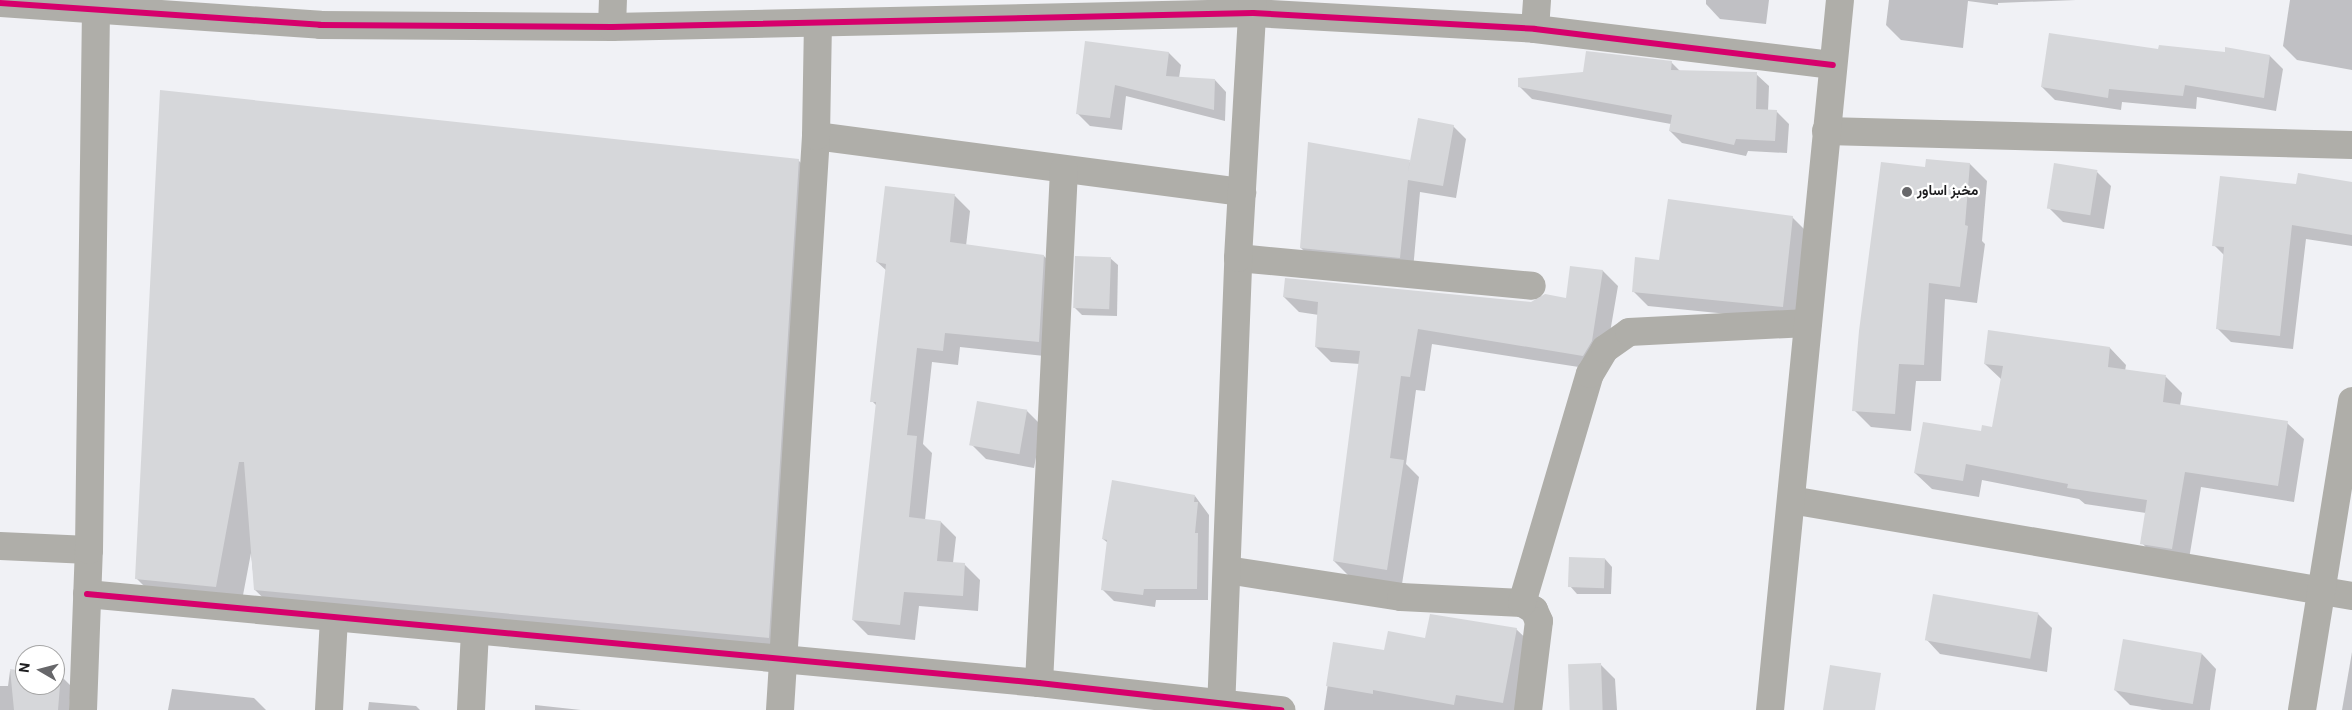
<!DOCTYPE html>
<meta charset="utf-8">
<style>
body{margin:0}
#map{position:relative;width:2352px;height:710px;overflow:hidden;background:#f0f1f5;font-family:Georgia,Vazirmatn,serif}
div>[style]{position:absolute}
.shadow>*{inset:0;background:#0003}
.building>*{inset:0;background:#d6d7da;transform-origin:0 0}
.minor>*{height:28px;margin:-14px;padding:0 14px;transform-origin:14px;border-radius:14px;background:#afaea9}
.cycleway>*{height:6px;margin:-3px;padding:0 3px;transform-origin:3px;border-radius:3px;background:#d6006c}
.dots>*{width:14px;height:14px;translate:-50% -50%;box-sizing:border-box;border:2px solid #fff;border-radius:50%}
span{translate:-50% -50%;white-space:nowrap;text-align:center;line-height:1.15;-webkit-text-stroke:4.5px #fff;paint-order:stroke}
.poi-label{font-size:14px;color:#1d1d1f;font-weight:700}
.left{translate:0 -50%;text-align:left}
.north{position:absolute;left:15px;top:645px;width:50px;height:50px;box-sizing:border-box;background:#fff;border:1px solid #a5a5a5;border-radius:50%;rotate:278deg;font-size:14px;font-weight:700;line-height:20px;text-align:center;color:#1d1d1f}
.north::after{content:'';display:block;margin:auto;width:18px;height:22px;background:#67676a;clip-path:polygon(50% 0,100% 100%,50% 72%,0 100%)}
</style>
<div id="map">
<div class="shadow">
<div style="clip-path:polygon(1706px 0,1769px 0,1766px 24px,1720px 19px,1706px 4px)"></div>
<div style="clip-path:polygon(1889px 0,2076px 0,1998px 3px,1998px 5px,1968px 1px,1963px 48px,1901px 40px,1886px 25px)"></div>
<div style="clip-path:polygon(2290px 0,2352px 0,2352px 70px,2297px 60px,2283px 46px)"></div>
<div style="clip-path:polygon(1086px 42px,1169px 53px,1181px 65px,1179px 78px,1215px 80px,1226px 92px,1225px 121px,1126px 96px,1122px 130px,1090px 126px,1078px 114px)"></div>
<div style="clip-path:polygon(2159px 51px,2270px 56px,2283px 69px,2276px 111px,2197px 97px,2196px 109px,2122px 102px,2121px 110px,2055px 100px,2042px 87px)"></div>
<div style="clip-path:polygon(1671px 62px,1681px 72px,1756px 74px,1769px 86px,1768px 111px,1776px 111px,1789px 124px,1787px 153px,1748px 151px,1746px 156px,1682px 143px,1670px 131px,1671px 124px,1532px 99px,1519px 86px)"></div>
<div style="clip-path:polygon(161px 92px,798px 160px,823px 185px,793px 662px,280px 614px,255px 590px,251px 553px,240px 611px,161px 603px,137px 579px)"></div>
<div style="clip-path:polygon(1453px 126px,1466px 139px,1456px 198px,1420px 192px,1413px 270px,1314px 261px,1301px 248px,1409px 162px,1411px 164px)"></div>
<div style="clip-path:polygon(1970px 164px,1987px 181px,1982px 241px,1985px 244px,1977px 303px,1945px 299px,1941px 381px,1916px 381px,1911px 431px,1871px 427px,1854px 410px,1926px 169px)"></div>
<div style="clip-path:polygon(2096px 171px,2111px 186px,2104px 229px,2063px 222px,2049px 208px)"></div>
<div style="clip-path:polygon(2352px 184px,2352px 246px,2306px 239px,2293px 349px,2231px 342px,2217px 328px,2225px 256px,2214px 245px,2297px 185px)"></div>
<div style="clip-path:polygon(886px 188px,955px 196px,970px 211px,966px 246px,1044px 256px,1059px 272px,1054px 357px,960px 347px,958px 365px,932px 362px,923px 444px,932px 453px,925px 520px,941px 522px,956px 537px,953px 563px,964px 564px,980px 580px,978px 611px,919px 606px,915px 640px,868px 635px,853px 620px,877px 406px,872px 401px,887px 271px,877px 262px)"></div>
<div style="clip-path:polygon(1792px 217px,1807px 232px,1798px 321px,1648px 306px,1633px 291px,1660px 261px)"></div>
<div style="clip-path:polygon(1110px 258px,1118px 265px,1117px 316px,1082px 315px,1074px 307px)"></div>
<div style="clip-path:polygon(1571px 268px,1603px 271px,1618px 286px,1606px 356px,1598px 370px,1432px 344px,1425px 391px,1416px 390px,1406px 464px,1419px 477px,1402px 584px,1349px 576px,1334px 561px,1360px 364px,1331px 362px,1316px 347px,1319px 315px,1299px 312px,1284px 297px,1531px 303px,1568px 299px)"></div>
<div style="clip-path:polygon(2110px 348px,2126px 365px,2125px 371px,2166px 377px,2182px 393px,2180px 406px,2287px 423px,2304px 439px,2294px 502px,2201px 487px,2188px 565px,2158px 560px,2142px 543px,2146px 513px,2085px 504px,2079px 499px,1982px 480px,1979px 497px,1932px 489px,1915px 473px,1993px 429px,2002px 380px,1985px 364px)"></div>
<div style="clip-path:polygon(978px 402px,1027px 411px,1042px 426px,1034px 468px,986px 459px,971px 444px)"></div>
<div style="clip-path:polygon(1195px 496px,1209px 515px,1208px 600px,1156px 600px,1155px 607px,1114px 601px,1102px 589px,1108px 543px,1103px 539px)"></div>
<div style="clip-path:polygon(1605px 559px,1612px 567px,1611px 594px,1577px 594px,1570px 586px)"></div>
<div style="clip-path:polygon(2037px 613px,2052px 628px,2047px 672px,1940px 654px,1926px 639px)"></div>
<div style="clip-path:polygon(1516px 629px,1535px 647px,1523px 710px,1324px 710px,1334px 643px,1385px 652px,1426px 639px)"></div>
<div style="clip-path:polygon(2352px 652px,2352px 710px,2342px 710px)"></div>
<div style="clip-path:polygon(2202px 654px,2216px 669px,2210px 710px,2162px 710px,2130px 705px,2115px 690px)"></div>
<div style="clip-path:polygon(1601px 665px,1615px 679px,1617px 710px,1571px 710px)"></div>
<div style="clip-path:polygon(10px 671px,25px 672px,25px 685px,55px 685px,55px 674px,60px 675px,71px 686px,69px 710px,0 710px,0 686px,8px 686px)"></div>
<div style="clip-path:polygon(172px 689px,254px 698px,266px 710px,168px 710px)"></div>
<div style="clip-path:polygon(369px 702px,416px 706px,420px 710px,368px 710px)"></div>
<div style="clip-path:polygon(535px 705px,581px 710px,535px 710px)"></div>
</div>
<div class="building">
<div style="clip-path:polygon(2049px 33px,2158px 49px,2159px 45px,2225px 52px,2225px 47px,2270px 55px,2264px 98px,2185px 85px,2183px 96px,2109px 89px,2108px 98px,2041px 87px)"></div>
<div style="clip-path:polygon(1085px 41px,1169px 52px,1166px 76px,1215px 79px,1214px 110px,1115px 85px,1110px 118px,1076px 114px)"></div>
<div style="clip-path:polygon(1586px 51px,1672px 61px,1671px 70px,1757px 72px,1756px 109px,1777px 110px,1775px 141px,1736px 139px,1734px 145px,1669px 131px,1672px 115px,1518px 87px,1518px 78px,1583px 72px)"></div>
<div style="clip-path:polygon(160px 90px,799px 159px,769px 638px,254px 590px,244px 462px,239px 462px,216px 587px,135px 579px)"></div>
<div style="clip-path:polygon(1418px 118px,1454px 125px,1443px 186px,1408px 180px,1400px 258px,1300px 248px,1308px 142px,1410px 160px,1408px 172px)"></div>
<div style="clip-path:polygon(1926px 159px,1970px 163px,1965px 225px,1968px 226px,1960px 287px,1929px 283px,1924px 365px,1899px 364px,1895px 414px,1852px 411px,1859px 331px,1881px 162px,1925px 167px)"></div>
<div style="left:2054px;top:163px;width:44px;height:46px;rotate:9deg"></div>
<div style="clip-path:polygon(2298px 173px,2352px 182px,2352px 235px,2292px 225px,2280px 336px,2216px 329px,2224px 247px,2212px 246px,2220px 176px,2296px 184px)"></div>
<div style="clip-path:polygon(885px 186px,955px 194px,950px 242px,1044px 255px,1039px 342px,945px 333px,943px 351px,917px 348px,907px 435px,917px 436px,909px 517px,941px 521px,937px 561px,965px 563px,963px 596px,904px 592px,900px 625px,852px 620px,876px 402px,870px 402px,886px 264px,876px 262px)"></div>
<div style="clip-path:polygon(1668px 199px,1793px 216px,1783px 307px,1632px 292px,1635px 257px,1659px 260px)"></div>
<div style="left:1075px;top:256px;width:36px;height:52px;rotate:2deg"></div>
<div style="clip-path:polygon(1570px 266px,1603px 270px,1592px 341px,1583px 356px,1418px 329px,1410px 377px,1401px 376px,1390px 458px,1404px 460px,1387px 570px,1333px 561px,1360px 351px,1315px 347px,1318px 302px,1283px 297px,1285px 278px,1531px 302px,1545px 294px,1566px 298px)"></div>
<div style="clip-path:polygon(1988px 330px,2110px 347px,2108px 367px,2166px 375px,2163px 402px,2288px 421px,2278px 486px,2185px 472px,2172px 549px,2140px 544px,2147px 500px,2067px 488px,2068px 484px,1966px 464px,1963px 481px,1914px 473px,1923px 422px,1981px 431px,1982px 425px,1992px 427px,2003px 366px,1984px 364px)"></div>
<div style="left:977px;top:401px;width:51px;height:45px;rotate:10deg"></div>
<div style="clip-path:polygon(1112px 480px,1195px 495px,1194px 502px,1198px 502px,1195px 533px,1198px 533px,1197px 589px,1144px 589px,1143px 595px,1101px 590px,1107px 540px,1102px 539px)"></div>
<div style="left:1569px;top:557px;width:36px;height:30px;rotate:2deg"></div>
<div style="left:1933px;top:594px;width:107px;height:47px;rotate:10deg"></div>
<div style="clip-path:polygon(1430px 614px,1517px 628px,1503px 703px,1456px 695px,1454px 705px,1373px 690px,1373px 694px,1326px 686px,1333px 642px,1384px 650px,1388px 631px,1425px 638px)"></div>
<div style="left:2123px;top:639px;width:80px;height:52px;rotate:10deg"></div>
<div style="left:1601px;top:663px;width:47px;height:33px;rotate:88deg"></div>
<div style="clip-path:polygon(1830px 665px,1881px 673px,1875px 710px,1823px 710px)"></div>
<div style="clip-path:polygon(10px 669px,25px 671px,25px 685px,55px 685px,55px 673px,61px 673px,58px 710px,14px 710px)"></div>
</div>
<div class="minor">
<div style="left:0;top:3px;width:321px;rotate:3.9deg"></div>
<div style="left:320px;top:25px;width:292px;rotate:0.4deg"></div>
<div style="left:612px;top:27px;width:641px;rotate:-1.25deg"></div>
<div style="left:1253px;top:13px;width:282px;rotate:3.2deg"></div>
<div style="left:1535px;top:29px;width:300px;rotate:6.9deg"></div>
<div style="left:612px;top:27px;width:27px;rotate:-88deg"></div>
<div style="left:1535px;top:29px;width:29px;rotate:-86deg"></div>
<div style="left:1826px;top:131px;width:526px;rotate:1.52deg"></div>
<div style="left:816px;top:136px;width:430px;rotate:7.5deg"></div>
<div style="left:1238px;top:258px;width:295px;rotate:5.4deg"></div>
<div style="left:1791px;top:500px;width:569px;rotate:9.71deg"></div>
<div style="left:0;top:546px;width:89px;rotate:2.6deg"></div>
<div style="left:1227px;top:570px;width:176px;rotate:8.8deg"></div>
<div style="left:1401px;top:597px;width:121px;rotate:2.8deg"></div>
<div style="left:1522px;top:603px;width:14px;rotate:30deg"></div>
<div style="left:1534px;top:610px;width:12px;rotate:66deg"></div>
<div style="left:1539px;top:621px;width:90px;rotate:97deg"></div>
<div style="left:87px;top:594px;width:956px;rotate:5.34deg"></div>
<div style="left:1039px;top:683px;width:244px;rotate:6.4deg"></div>
<div style="left:1522px;top:603px;width:239px;rotate:-73.5deg"></div>
<div style="left:1590px;top:374px;width:29px;rotate:-59deg"></div>
<div style="left:1605px;top:349px;width:29px;rotate:-35deg"></div>
<div style="left:1629px;top:332px;width:179px;rotate:-2.9deg"></div>
<div style="left:1039px;top:683px;width:514px;rotate:-87.21deg"></div>
<div style="left:83px;top:710px;width:160px;rotate:-87.9deg"></div>
<div style="left:89px;top:550px;width:543px;rotate:-89.26deg"></div>
<div style="left:329px;top:710px;width:92px;rotate:-86.9deg"></div>
<div style="left:471px;top:710px;width:78px;rotate:-87.1deg"></div>
<div style="left:780px;top:710px;width:575px;rotate:-86.41deg"></div>
<div style="left:816px;top:136px;width:112px;rotate:-89deg"></div>
<div style="left:1221px;top:710px;width:452px;rotate:-87.8deg"></div>
<div style="left:1238px;top:258px;width:258px;rotate:-86.7deg"></div>
<div style="left:1770px;top:710px;width:713px;rotate:-84.37deg"></div>
<div style="left:2302px;top:710px;width:313px;rotate:-80.8deg"></div>
</div>
<div class="cycleway">
<div style="left:0;top:3px;width:321px;rotate:3.9deg"></div>
<div style="left:320px;top:25px;width:292px;rotate:0.4deg"></div>
<div style="left:612px;top:27px;width:641px;rotate:-1.25deg"></div>
<div style="left:1253px;top:13px;width:282px;rotate:3.2deg"></div>
<div style="left:1535px;top:29px;width:300px;rotate:6.9deg"></div>
<div style="left:87px;top:594px;width:956px;rotate:5.34deg"></div>
<div style="left:1039px;top:683px;width:244px;rotate:6.4deg"></div>
</div>
<div class="dots">
<div style="left:1907px;top:192px;background:#67676a"></div>
</div>
<div class="poi-label">
<span class="left" style="left:1917px;top:192px">مخبز اساور</span>
</div>
<div class="north">N</div>
</div>
